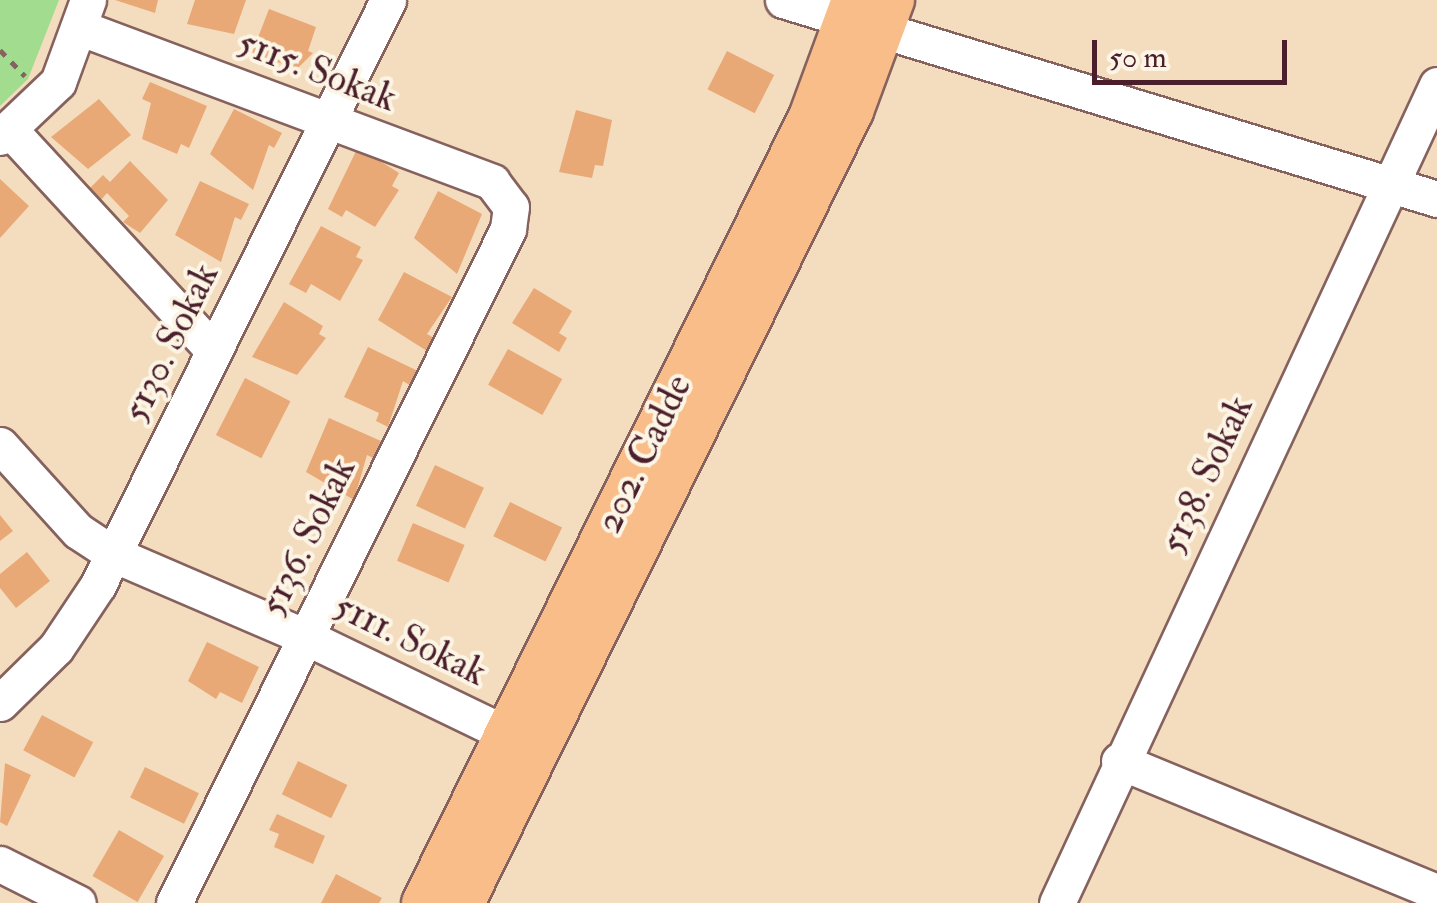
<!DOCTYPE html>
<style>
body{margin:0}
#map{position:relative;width:1437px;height:903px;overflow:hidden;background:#f4ddbe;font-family:"IM FELL Double Pica",serif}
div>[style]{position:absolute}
.green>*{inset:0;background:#a2dc8e}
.building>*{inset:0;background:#e9a977;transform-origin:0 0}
.path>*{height:5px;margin-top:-2.5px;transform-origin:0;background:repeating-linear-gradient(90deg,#86625e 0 8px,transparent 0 16px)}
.roads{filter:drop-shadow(2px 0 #86625e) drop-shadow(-2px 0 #86625e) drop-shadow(0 2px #86625e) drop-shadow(0 -2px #86625e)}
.minor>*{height:35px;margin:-17.5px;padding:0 17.5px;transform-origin:17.5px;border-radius:17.5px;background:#fff}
.major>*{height:42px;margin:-21px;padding:0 21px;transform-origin:21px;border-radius:21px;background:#f8bd89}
span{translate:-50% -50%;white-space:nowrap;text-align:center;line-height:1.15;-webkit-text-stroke:8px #fcf5e5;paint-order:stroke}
.street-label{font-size:38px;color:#4a1f2b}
.scale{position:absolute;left:1092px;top:40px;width:195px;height:45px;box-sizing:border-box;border:5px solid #4a1f2b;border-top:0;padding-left:12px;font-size:30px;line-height:35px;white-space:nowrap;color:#4a1f2b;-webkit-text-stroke:8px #fcf5e5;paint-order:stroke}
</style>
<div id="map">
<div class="green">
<div style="clip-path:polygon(0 0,59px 0,28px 79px,0 106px)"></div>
</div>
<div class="building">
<div style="clip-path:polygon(115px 0,158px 0,155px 13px)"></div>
<div style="clip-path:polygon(195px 0,246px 0,234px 34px,187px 24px)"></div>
<div style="clip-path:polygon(269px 9px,316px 27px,308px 51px,313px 53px,297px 69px,252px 53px)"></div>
<div style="left:727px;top:51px;width:53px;height:43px;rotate:27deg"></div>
<div style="clip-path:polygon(150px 82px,207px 106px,189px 148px,181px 144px,177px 154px,142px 139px,151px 103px,142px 99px)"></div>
<div style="clip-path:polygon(99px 99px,131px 135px,88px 169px,51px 137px)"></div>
<div style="clip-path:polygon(234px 109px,282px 133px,274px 148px,269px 145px,253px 190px,210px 154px)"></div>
<div style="clip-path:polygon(576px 110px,612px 120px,603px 166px,595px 165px,592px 178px,559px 172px)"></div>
<div style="clip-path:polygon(358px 147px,399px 173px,392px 186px,399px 190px,375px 227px,346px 210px,342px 217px,328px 209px)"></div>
<div style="clip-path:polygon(130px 161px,168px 200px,140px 233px,123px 222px,129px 216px,107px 193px,101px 200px,90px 188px,103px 175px,110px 182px)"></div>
<div style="clip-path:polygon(0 179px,29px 206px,0 238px)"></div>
<div style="clip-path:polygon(200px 181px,249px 204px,241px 220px,235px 217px,221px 262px,175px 235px)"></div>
<div style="clip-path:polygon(438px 191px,482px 214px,457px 274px,414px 238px)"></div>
<div style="clip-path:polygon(321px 226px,361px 247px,356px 257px,363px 260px,340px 301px,311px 284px,306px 293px,289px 284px)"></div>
<div style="clip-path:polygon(404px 272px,452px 297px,427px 334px,434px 338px,427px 351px,378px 320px)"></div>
<div style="clip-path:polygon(534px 288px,572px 311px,559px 333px,567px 338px,559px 352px,512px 323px)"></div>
<div style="clip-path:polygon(284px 302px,323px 326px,319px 334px,326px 338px,297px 375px,252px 357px)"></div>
<div style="clip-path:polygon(368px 347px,418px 371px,411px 386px,403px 381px,388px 427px,376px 421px,379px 413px,344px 397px)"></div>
<div style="left:508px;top:349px;width:62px;height:41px;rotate:29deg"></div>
<div style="left:245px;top:378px;width:51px;height:64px;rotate:27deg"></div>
<div style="clip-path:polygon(329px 418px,381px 441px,373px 458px,367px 455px,354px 500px,306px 472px)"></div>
<div style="left:435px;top:465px;width:54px;height:45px;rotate:25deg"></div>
<div style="left:510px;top:502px;width:58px;height:38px;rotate:26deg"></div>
<div style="clip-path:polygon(0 515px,13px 531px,0 541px)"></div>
<div style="left:413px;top:523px;width:56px;height:41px;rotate:23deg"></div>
<div style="clip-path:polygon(27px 552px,50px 581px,16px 608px,0 588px,0 574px)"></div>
<div style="clip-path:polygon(207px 642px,259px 667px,242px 703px,220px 692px,216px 699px,188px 681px)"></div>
<div style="left:42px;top:715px;width:58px;height:40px;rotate:28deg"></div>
<div style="left:298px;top:761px;width:55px;height:37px;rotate:26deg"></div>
<div style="clip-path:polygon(5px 763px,31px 775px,7px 826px,0 822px)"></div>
<div style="left:145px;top:767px;width:60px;height:34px;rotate:26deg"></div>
<div style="clip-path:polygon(277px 814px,325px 836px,313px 864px,274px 847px,279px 834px,269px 830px)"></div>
<div style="left:119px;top:830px;width:52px;height:53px;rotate:30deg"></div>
<div style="clip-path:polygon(336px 874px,382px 898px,379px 903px,321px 903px)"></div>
</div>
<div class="path">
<div style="left:0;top:50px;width:36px;rotate:46deg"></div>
</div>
<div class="roads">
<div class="minor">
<div style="left:783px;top:0;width:684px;rotate:16.92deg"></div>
<div style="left:81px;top:28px;width:439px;rotate:20.5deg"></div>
<div style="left:492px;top:182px;width:31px;rotate:53deg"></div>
<div style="left:511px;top:207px;width:22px;rotate:98deg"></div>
<div style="left:508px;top:229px;width:752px;rotate:116.36deg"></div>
<div style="left:9px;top:129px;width:302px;rotate:47.3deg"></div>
<div style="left:0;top:137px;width:80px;rotate:-43.5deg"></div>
<div style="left:58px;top:82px;width:87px;rotate:-69.9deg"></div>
<div style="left:0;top:445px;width:116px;rotate:47.8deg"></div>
<div style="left:78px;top:531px;width:42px;rotate:33.3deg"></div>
<div style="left:113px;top:554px;width:210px;rotate:23.3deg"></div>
<div style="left:306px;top:637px;width:248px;rotate:25.8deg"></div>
<div style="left:0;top:703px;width:78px;rotate:-44.5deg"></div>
<div style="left:56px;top:648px;width:76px;rotate:-56.3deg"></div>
<div style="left:98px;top:585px;width:653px;rotate:-63.63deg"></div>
<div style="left:1119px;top:761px;width:344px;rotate:22.4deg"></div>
<div style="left:0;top:864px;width:87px;rotate:26.6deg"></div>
<div style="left:1057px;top:903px;width:902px;rotate:-65.08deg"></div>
</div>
<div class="major">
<div style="left:423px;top:903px;width:876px;rotate:-63.79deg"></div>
<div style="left:810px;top:117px;width:125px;rotate:-69.8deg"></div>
<div style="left:463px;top:903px;width:882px;rotate:-63.84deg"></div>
<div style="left:852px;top:111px;width:118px;rotate:-69.7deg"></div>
</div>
</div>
<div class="street-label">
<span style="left:317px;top:71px;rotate:21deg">5115. Sokak</span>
<span style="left:171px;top:343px;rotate:-64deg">5130. Sokak</span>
<span style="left:644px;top:454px;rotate:-64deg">202. Cadde</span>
<span style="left:1207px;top:475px;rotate:-65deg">5138. Sokak</span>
<span style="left:308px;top:537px;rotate:-64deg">5136. Sokak</span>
<span style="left:410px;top:640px;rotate:26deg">5111. Sokak</span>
</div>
<div class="scale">50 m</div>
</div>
